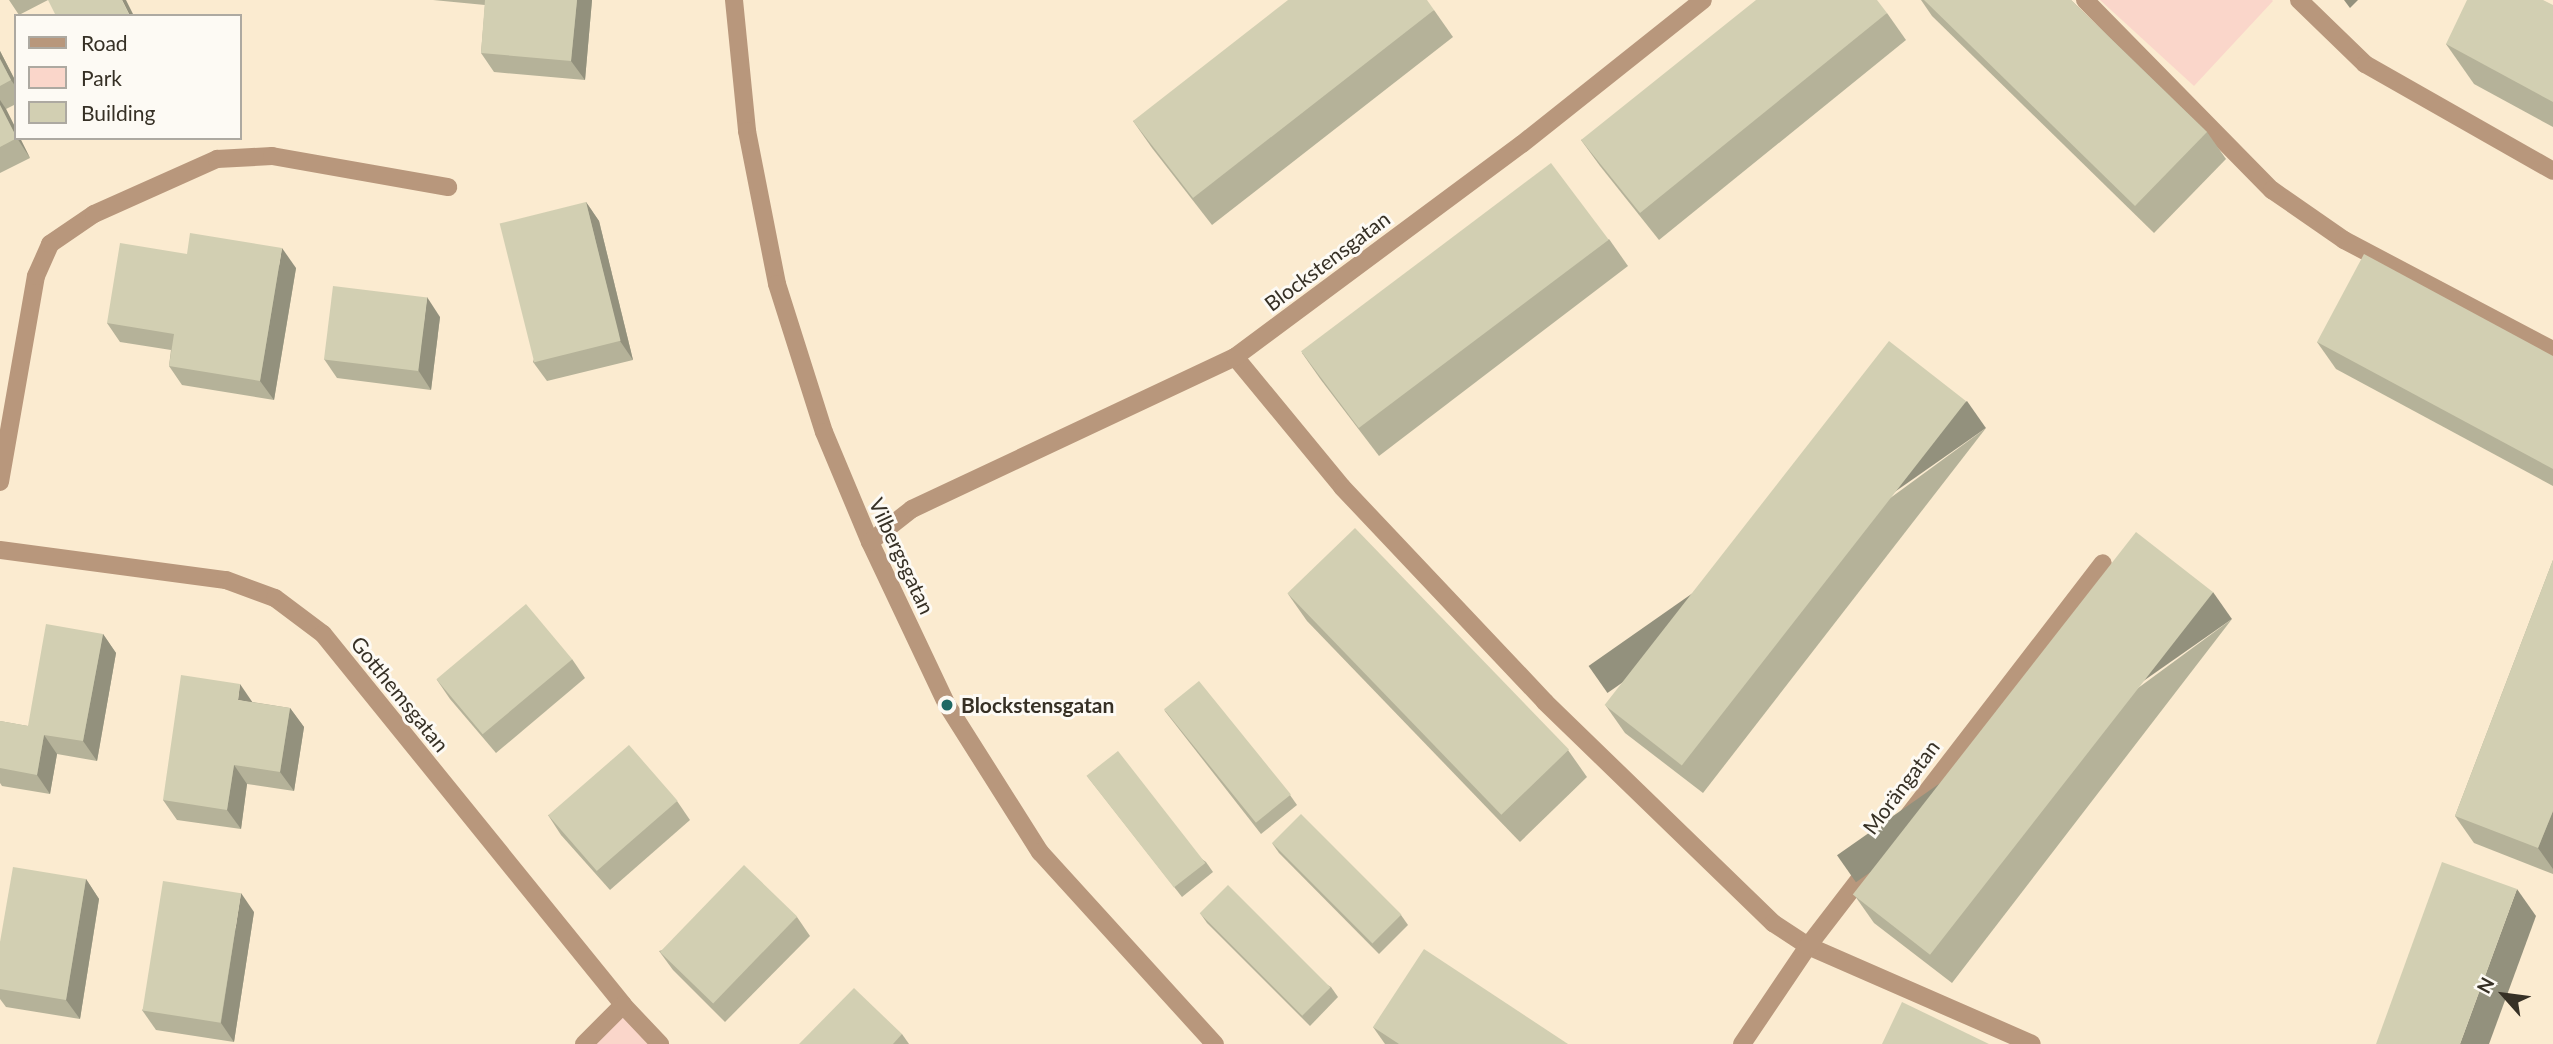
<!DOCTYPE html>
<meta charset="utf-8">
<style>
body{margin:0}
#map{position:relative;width:2553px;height:1044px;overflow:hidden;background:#fbebd0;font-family:Lato,sans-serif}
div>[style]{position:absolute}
.green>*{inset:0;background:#fad6ca}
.street>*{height:18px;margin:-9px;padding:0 9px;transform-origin:9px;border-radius:9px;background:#b8977c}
.wall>*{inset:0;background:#b5b299}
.shaded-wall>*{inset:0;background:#93917d;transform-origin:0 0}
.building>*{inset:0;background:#d2cfb2;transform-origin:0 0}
.dots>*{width:19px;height:19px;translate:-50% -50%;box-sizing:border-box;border:4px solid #fdfaf4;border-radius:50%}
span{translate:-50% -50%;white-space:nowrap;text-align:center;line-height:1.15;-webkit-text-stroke:6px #fdfaf4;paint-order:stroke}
.street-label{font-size:21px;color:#363025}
.poi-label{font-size:21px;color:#363025;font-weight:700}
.left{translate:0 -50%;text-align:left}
.legend{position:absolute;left:14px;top:14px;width:228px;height:126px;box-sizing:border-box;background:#fdfaf4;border:2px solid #ada9a1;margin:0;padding:9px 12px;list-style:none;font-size:21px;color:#363025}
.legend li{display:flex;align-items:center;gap:14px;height:35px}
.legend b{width:35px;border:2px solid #ada9a1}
.north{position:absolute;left:2469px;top:960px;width:70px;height:70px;-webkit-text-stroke:5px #fdfaf4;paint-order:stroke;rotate:298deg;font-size:19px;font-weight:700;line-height:28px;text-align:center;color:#363025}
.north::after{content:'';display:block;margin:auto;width:24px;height:32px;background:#363025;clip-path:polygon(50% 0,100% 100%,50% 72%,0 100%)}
</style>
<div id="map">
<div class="green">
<div style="clip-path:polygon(2100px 0,2272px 0,2273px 1px,2194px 86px)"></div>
<div style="clip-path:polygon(623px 1005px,660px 1044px,584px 1044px)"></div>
</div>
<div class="street">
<div style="left:734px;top:0;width:132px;rotate:84.3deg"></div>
<div style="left:747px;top:131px;width:156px;rotate:78.9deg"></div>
<div style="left:777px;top:284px;width:155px;rotate:72.4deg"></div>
<div style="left:824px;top:432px;width:119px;rotate:67.3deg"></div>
<div style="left:870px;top:542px;width:180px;rotate:64.7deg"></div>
<div style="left:947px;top:705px;width:174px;rotate:57.7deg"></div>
<div style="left:1040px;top:852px;width:260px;rotate:47.7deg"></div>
<div style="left:2085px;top:0;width:267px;rotate:45.5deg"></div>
<div style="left:2272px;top:190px;width:88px;rotate:34.8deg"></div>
<div style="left:2344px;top:240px;width:236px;rotate:27.8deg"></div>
<div style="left:2299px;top:0;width:92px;rotate:44.1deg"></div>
<div style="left:2365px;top:64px;width:216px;rotate:29.6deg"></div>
<div style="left:1235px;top:357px;width:168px;rotate:50.5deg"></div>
<div style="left:1342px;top:487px;width:296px;rotate:46.6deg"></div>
<div style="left:1545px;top:702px;width:318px;rotate:44.1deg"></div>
<div style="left:1773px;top:923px;width:42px;rotate:33.3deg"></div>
<div style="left:1808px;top:946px;width:244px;rotate:23.6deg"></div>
<div style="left:0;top:482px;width:209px;rotate:-80.1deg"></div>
<div style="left:36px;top:276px;width:35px;rotate:-66deg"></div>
<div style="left:50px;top:244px;width:53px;rotate:-34.3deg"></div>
<div style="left:94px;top:214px;width:135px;rotate:-24.1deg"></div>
<div style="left:217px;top:159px;width:55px;rotate:-3.1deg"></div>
<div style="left:272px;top:156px;width:179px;rotate:10deg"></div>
<div style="left:870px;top:542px;width:53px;rotate:-38.2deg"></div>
<div style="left:912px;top:509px;width:357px;rotate:-25.2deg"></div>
<div style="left:1235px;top:357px;width:357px;rotate:-36.6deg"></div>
<div style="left:1522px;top:144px;width:231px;rotate:-38.5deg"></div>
<div style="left:0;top:550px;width:228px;rotate:7.6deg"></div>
<div style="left:226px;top:580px;width:52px;rotate:20.2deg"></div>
<div style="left:275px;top:598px;width:60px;rotate:36.9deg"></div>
<div style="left:323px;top:634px;width:477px;rotate:51deg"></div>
<div style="left:623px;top:1005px;width:54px;rotate:46.5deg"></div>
<div style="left:584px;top:1044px;width:55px;rotate:-45deg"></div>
<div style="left:1742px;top:1044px;width:118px;rotate:-56deg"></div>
<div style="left:1808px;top:946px;width:483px;rotate:-52.4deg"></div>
</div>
<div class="wall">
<div style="clip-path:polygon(9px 0,126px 0,48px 0,19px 15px)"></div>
<div style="clip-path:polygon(433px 0,592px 0,585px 80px,494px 72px,481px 53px,485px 5px)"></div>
<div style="clip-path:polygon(1921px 0,2071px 0,2207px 132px,2226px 159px,2154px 233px,1932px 16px)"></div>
<div style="clip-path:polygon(2553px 5px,2553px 127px,2474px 84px,2446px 44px)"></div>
<div style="clip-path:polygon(1434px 10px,1453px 37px,1212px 225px,1152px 148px,1133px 121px)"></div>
<div style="clip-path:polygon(1887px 13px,1906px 40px,1659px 240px,1600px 166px,1581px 140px)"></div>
<div style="clip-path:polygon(0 51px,16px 82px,16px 104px,6px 109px,16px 129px,16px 138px,20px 138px,30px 158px,0 173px)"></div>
<div style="clip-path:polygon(586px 202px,599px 221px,633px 360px,547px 381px,533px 362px)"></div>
<div style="clip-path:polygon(1609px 239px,1628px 266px,1379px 456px,1321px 380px,1302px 353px)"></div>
<div style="clip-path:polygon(187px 254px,296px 268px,274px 400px,182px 385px,169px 366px,171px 350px,120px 342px,107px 323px)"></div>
<div style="clip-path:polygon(440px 317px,431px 390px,337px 378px,324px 359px)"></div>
<div style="clip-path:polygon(2317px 342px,2553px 356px,2553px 486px,2336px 369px)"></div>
<div style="clip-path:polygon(1986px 428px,1703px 793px,1625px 733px,1606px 706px)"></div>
<div style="clip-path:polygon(2553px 560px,2553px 874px,2474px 843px,2455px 816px)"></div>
<div style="clip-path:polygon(1288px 594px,1568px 750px,1587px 777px,1520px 842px,1307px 621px)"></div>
<div style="clip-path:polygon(2232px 619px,1952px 983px,1874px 923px,1855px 896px)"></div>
<div style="clip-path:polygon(103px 634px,116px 653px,97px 761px,57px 754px,50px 794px,2px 786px,0 783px,0 721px,28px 726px)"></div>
<div style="clip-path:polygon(572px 659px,585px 678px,496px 753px,450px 699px,437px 680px)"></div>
<div style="clip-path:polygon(253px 702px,290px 708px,304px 727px,294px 791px,247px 784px,241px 829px,177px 820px,163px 800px)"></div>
<div style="clip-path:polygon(1164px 710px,1290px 795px,1297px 805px,1261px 834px)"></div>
<div style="clip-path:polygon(1087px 776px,1206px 862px,1213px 872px,1182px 897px)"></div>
<div style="clip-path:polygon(677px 801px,690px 820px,610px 890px,561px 835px,548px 815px)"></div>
<div style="clip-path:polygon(1272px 843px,1401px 915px,1408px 925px,1379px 954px,1279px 853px)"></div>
<div style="clip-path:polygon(86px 879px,99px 899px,80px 1019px,6px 1007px,0 999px,0 942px)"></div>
<div style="clip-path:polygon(254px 912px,234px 1042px,156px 1030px,142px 1010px)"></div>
<div style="clip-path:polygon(1200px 913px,1331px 987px,1338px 997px,1310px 1026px,1207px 923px)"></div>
<div style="clip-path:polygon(797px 917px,810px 936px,725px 1022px,673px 970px,659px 951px)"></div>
<div style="clip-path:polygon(1373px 1027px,1568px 1044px,1385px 1044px)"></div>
<div style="clip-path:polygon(902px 1034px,909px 1044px,799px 1044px)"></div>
</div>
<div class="shaded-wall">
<div style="clip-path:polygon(122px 0,126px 0,134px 16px,130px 16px)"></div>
<div style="clip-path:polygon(577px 0,592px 0,585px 80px,571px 61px)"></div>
<div style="clip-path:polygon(2344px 0,2358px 0,2350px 8px)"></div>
<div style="clip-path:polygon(0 51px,16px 82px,16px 87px,11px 80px,0 59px)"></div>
<div style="clip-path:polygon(0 100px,6px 109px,16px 129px,16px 137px,0 105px)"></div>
<div style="clip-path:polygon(17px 138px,20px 138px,30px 158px)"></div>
<div style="clip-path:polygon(586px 202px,599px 221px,633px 360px,620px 341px)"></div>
<div style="clip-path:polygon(282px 248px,296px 268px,274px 400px,260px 381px)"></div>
<div style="clip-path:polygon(427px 297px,440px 317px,431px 390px,418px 370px)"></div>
<div style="left:1967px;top:401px;width:33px;height:462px;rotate:55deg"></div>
<div style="left:2213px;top:592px;width:33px;height:459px;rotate:55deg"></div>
<div style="clip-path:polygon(103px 634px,116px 653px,97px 761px,83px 741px)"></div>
<div style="clip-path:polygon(240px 684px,253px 703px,238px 700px)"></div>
<div style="clip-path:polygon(290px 708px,304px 727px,294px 791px,280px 772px)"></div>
<div style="clip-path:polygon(44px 735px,57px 754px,50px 794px,37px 775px)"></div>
<div style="clip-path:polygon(234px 765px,247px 784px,241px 829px,227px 810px)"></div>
<div style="clip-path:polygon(2553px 811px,2553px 869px,2538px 848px)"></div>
<div style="clip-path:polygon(86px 879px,99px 899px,80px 1019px,66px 1000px)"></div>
<div style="clip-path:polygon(2517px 889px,2536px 916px,2489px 1044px,2460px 1044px)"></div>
<div style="clip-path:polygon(241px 893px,254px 912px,234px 1042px,221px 1023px)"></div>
</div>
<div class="building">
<div style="clip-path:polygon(48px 0,122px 0,130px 16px,56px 16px)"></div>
<div style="clip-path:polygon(485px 0,577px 0,571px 61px,481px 53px)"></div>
<div style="clip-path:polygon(1288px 0,1427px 0,1434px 10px,1193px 198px,1133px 121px)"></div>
<div style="clip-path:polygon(1756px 0,1877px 0,1887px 13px,1640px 213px,1581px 140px)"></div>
<div style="clip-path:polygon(1924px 0,2071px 0,2207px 132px,2135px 206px)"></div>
<div style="clip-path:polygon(2467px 0,2543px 0,2553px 5px,2553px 102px,2446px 44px)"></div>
<div style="clip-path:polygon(0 59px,11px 80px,0 86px)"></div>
<div style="clip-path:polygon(0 105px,17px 138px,0 147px)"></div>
<div style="left:1551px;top:163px;width:96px;height:313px;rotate:53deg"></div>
<div style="left:586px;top:202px;width:143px;height:89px;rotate:76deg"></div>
<div style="clip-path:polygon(190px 233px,282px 248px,260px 381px,169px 366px,174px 334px,107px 323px,120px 243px,187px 254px)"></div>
<div style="clip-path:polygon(2364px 254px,2553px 356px,2553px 469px,2317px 342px)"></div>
<div style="left:333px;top:286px;width:95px;height:74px;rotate:7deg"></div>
<div style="left:1889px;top:341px;width:98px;height:462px;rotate:38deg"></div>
<div style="left:1355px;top:528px;width:308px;height:94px;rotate:46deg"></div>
<div style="left:2136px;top:532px;width:98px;height:460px;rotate:38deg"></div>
<div style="clip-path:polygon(2553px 560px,2553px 811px,2538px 848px,2455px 816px)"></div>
<div style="left:526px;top:604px;width:72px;height:117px;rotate:50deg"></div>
<div style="clip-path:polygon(46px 624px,103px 634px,83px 741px,44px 735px,37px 775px,0 768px,0 721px,28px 726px)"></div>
<div style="clip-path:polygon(181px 675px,240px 684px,238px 700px,290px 708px,280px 772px,234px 765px,227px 810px,163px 800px)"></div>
<div style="left:1199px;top:681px;width:146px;height:45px;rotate:51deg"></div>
<div style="left:629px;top:745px;width:74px;height:107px;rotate:49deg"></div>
<div style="left:1118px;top:751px;width:142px;height:40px;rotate:52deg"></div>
<div style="left:1301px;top:814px;width:142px;height:41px;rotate:45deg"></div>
<div style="clip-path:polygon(2442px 862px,2517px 889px,2460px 1044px,2376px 1044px)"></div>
<div style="left:744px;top:865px;width:74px;height:121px;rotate:44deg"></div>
<div style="clip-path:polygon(13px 867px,86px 879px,66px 1000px,0 989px,0 942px)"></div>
<div style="left:163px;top:881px;width:79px;height:131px;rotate:9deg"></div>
<div style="left:1228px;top:885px;width:145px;height:40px;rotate:45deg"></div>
<div style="clip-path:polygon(1424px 949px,1568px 1044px,1399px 1044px,1373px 1027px)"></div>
<div style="clip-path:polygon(854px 988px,902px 1034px,893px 1044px,799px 1044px)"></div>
<div style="clip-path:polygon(1902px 1002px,1989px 1044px,1882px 1044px)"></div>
</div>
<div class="dots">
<div style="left:947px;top:705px;background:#1f6963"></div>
</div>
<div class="street-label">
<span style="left:1327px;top:261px;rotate:-37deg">Blockstensgatan</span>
<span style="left:902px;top:556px;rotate:65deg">Vilbergsgatan</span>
<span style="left:400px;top:694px;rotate:51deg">Gotthemsgatan</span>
<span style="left:1901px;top:787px;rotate:-53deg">Morängatan</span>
</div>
<div class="poi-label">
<span class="left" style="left:961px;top:705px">Blockstensgatan</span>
</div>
<ul class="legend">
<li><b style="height:9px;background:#b8977c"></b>Road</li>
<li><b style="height:19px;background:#fad6ca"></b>Park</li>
<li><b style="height:19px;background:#d2cfb2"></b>Building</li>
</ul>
<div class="north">N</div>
</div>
